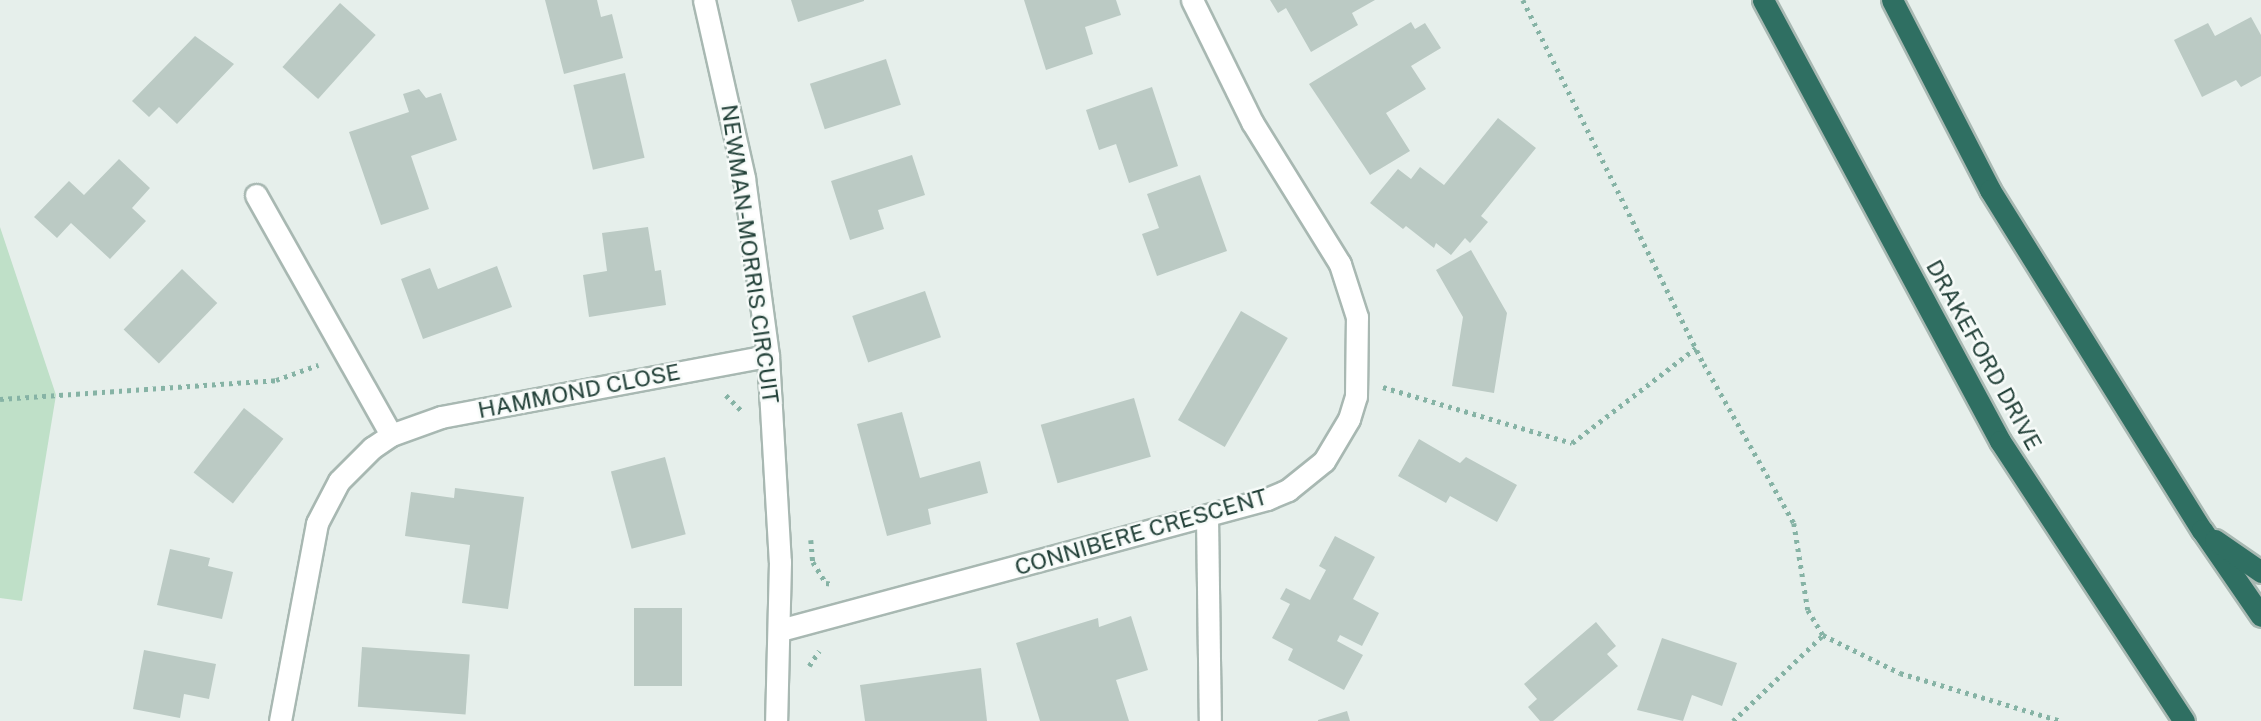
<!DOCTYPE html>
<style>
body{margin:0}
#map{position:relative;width:2261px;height:721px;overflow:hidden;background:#e6efeb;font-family:"Public Sans",sans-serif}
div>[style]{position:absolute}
.green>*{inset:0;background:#bfe0c8}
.building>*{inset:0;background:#bbcac4;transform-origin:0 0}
.path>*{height:4.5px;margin-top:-2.25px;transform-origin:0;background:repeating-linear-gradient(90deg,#86b3a5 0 3.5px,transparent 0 8.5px)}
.roads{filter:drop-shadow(2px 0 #a8b8b2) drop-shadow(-2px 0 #a8b8b2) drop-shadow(0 2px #a8b8b2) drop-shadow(0 -2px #a8b8b2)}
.street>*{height:21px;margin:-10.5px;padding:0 10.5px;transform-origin:10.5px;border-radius:10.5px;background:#fff}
.secondary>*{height:21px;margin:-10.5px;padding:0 10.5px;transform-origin:10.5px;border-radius:10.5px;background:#fff}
.highway>*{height:21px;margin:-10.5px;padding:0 10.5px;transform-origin:10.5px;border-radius:10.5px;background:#2f6f62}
span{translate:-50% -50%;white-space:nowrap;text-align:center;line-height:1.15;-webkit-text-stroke:5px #f7fbf9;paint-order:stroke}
.street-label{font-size:23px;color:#24423a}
</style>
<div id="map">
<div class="green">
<div style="clip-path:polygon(0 227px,56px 395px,22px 601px,0 598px)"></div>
</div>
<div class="building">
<div style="clip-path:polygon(545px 0,597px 0,601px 17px,612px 14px,623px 58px,564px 74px)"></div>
<div style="clip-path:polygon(791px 0,864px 0,864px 1px,798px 22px)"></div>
<div style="clip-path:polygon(1024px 0,1116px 0,1121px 15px,1085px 27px,1093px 54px,1046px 70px)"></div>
<div style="clip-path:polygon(1270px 0,1375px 0,1352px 13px,1358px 25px,1311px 52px,1286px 8px,1278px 13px)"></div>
<div style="left:340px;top:3px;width:48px;height:86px;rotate:42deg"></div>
<div style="clip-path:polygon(2251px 17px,2261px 35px,2261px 76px,2241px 87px,2236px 80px,2202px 97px,2174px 40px,2208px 23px,2215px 36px)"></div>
<div style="clip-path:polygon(1411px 22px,1415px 29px,1425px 23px,1441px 48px,1411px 66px,1426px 89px,1386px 113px,1410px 151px,1370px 175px,1309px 84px)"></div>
<div style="clip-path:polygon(195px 36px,234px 64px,177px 124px,159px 107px,149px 117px,132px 101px)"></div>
<div style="left:886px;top:59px;width:48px;height:80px;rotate:72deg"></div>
<div style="left:625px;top:73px;width:87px;height:53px;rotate:77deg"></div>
<div style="clip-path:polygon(1152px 87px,1178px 166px,1129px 183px,1116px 144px,1099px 150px,1086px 110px)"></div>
<div style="clip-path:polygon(419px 89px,426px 98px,441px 93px,457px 140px,411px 156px,429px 209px,381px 225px,349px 132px,409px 112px,403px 94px)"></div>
<div style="clip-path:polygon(1498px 118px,1536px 148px,1481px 216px,1488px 222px,1470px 243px,1465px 238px,1451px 255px,1436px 243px,1434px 248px,1406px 226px,1403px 229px,1370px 203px,1398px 169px,1411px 179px,1420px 167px,1444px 185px)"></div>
<div style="clip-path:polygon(912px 155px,925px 195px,878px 210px,884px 229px,850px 240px,831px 181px)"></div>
<div style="clip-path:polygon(119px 159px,150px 188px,132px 208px,146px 221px,110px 259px,71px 223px,57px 238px,34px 217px,69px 181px,84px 195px)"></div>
<div style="clip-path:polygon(1200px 175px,1227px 251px,1157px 276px,1142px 234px,1159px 228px,1147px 194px)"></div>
<div style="clip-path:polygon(648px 227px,655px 271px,661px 270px,666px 305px,589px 317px,583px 275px,607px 271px,602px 233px)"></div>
<div style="clip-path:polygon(1471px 250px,1507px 313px,1494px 393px,1452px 386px,1463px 317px,1436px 270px)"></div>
<div style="clip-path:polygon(497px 266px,512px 307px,423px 339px,401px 279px,430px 268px,438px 289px)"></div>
<div style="left:182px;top:269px;width:49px;height:84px;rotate:44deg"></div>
<div style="left:925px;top:291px;width:49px;height:77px;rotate:71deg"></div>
<div style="left:1241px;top:311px;width:54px;height:126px;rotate:30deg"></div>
<div style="left:1134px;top:398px;width:61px;height:97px;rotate:74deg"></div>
<div style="left:244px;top:408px;width:50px;height:82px;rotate:38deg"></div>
<div style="clip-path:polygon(902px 412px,920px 478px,980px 461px,988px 493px,928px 509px,931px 524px,887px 536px,857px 424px)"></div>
<div style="clip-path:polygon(1419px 439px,1460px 463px,1466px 457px,1517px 485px,1497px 522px,1450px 496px,1446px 503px,1398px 476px)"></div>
<div style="left:665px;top:457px;width:80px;height:56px;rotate:75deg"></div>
<div style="clip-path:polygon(455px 488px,524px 497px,508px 609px,462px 603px,470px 545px,405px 536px,411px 492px,454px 498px)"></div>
<div style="clip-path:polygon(1335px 536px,1375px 557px,1353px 599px,1379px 613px,1362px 646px,1340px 635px,1337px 641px,1363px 655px,1344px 690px,1288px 660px,1293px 649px,1272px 638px,1290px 604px,1280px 599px,1286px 588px,1310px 600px,1326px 570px,1319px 566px)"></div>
<div style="clip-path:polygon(170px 549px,210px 558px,208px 566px,233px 572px,222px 619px,157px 605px)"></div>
<div style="left:634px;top:608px;width:48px;height:78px"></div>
<div style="clip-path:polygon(1131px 616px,1148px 670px,1116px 680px,1129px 721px,1040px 721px,1016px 643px,1098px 618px,1099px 627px)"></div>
<div style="clip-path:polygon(1596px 622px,1616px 646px,1607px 654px,1618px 666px,1553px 721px,1540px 721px,1528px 707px,1537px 699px,1524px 684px)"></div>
<div style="clip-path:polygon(1662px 638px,1737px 663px,1722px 706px,1692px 695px,1683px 721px,1637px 710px)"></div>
<div style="left:362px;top:647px;width:108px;height:60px;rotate:4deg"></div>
<div style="clip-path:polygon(144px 650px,216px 664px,209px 699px,184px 694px,180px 718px,133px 709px)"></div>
<div style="clip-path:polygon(981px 668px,987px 721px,865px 721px,860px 685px)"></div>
<div style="clip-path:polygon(1347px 711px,1350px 721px,1318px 721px,1318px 720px)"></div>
</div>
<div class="path">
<div style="left:1523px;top:0;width:407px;rotate:63.6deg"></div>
<div style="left:1704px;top:364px;width:183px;rotate:60.5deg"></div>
<div style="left:1794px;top:523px;width:88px;rotate:80.9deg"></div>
<div style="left:1808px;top:610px;width:29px;rotate:59deg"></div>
<div style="left:1823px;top:635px;width:86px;rotate:26.3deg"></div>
<div style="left:1900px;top:673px;width:168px;rotate:16.6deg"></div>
<div style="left:1383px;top:387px;width:197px;rotate:16.5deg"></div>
<div style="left:1572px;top:443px;width:156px;rotate:-37.5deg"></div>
<div style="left:726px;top:395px;width:23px;rotate:45deg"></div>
<div style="left:0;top:399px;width:277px;rotate:-3.9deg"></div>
<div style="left:276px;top:380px;width:45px;rotate:-19.7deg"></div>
<div style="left:811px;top:540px;width:22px;rotate:85deg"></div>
<div style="left:813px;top:562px;width:25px;rotate:58deg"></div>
<div style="left:826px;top:583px;width:8px;rotate:7deg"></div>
<div style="left:809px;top:666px;width:18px;rotate:-56deg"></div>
<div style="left:1733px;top:721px;width:124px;rotate:-43.7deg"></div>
</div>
<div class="roads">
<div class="street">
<div style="left:256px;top:195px;width:275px;rotate:60.6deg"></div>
<div style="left:1207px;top:516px;width:205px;rotate:89.2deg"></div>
<div style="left:780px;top:630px;width:504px;rotate:-15.06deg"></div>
<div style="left:1267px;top:499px;width:23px;rotate:-23deg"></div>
<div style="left:1288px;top:490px;width:46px;rotate:-38.9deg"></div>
<div style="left:1324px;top:461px;width:49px;rotate:-59.2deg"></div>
<div style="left:1349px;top:419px;width:24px;rotate:-73deg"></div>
<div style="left:1356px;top:396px;width:79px;rotate:-89.3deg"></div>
<div style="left:1357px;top:317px;width:56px;rotate:-107.8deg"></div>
<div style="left:1340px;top:264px;width:167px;rotate:-121.8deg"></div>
<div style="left:1252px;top:122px;width:136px;rotate:-116.2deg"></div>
<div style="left:280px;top:721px;width:201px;rotate:-79.4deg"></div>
<div style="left:317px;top:523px;width:47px;rotate:-62.4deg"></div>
<div style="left:339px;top:481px;width:47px;rotate:-45deg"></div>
<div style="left:372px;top:448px;width:23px;rotate:-34deg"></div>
<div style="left:391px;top:435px;width:53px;rotate:-19.8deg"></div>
<div style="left:441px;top:417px;width:333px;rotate:-10.6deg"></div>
</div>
<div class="secondary">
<div style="left:704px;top:0;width:182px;rotate:77.3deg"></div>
<div style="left:744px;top:178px;width:180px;rotate:82.3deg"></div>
<div style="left:768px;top:356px;width:206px;rotate:86.7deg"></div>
<div style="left:780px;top:562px;width:159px;rotate:91.4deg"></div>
</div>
<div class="highway">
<div style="left:1763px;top:0;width:501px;rotate:61.75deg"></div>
<div style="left:2000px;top:441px;width:335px;rotate:56.7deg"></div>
<div style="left:1892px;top:0;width:214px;rotate:62.7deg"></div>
<div style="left:1990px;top:190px;width:401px;rotate:58.1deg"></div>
<div style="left:2202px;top:530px;width:104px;rotate:55.5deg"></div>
<div style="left:2215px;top:540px;width:56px;rotate:34.8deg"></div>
</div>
</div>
<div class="street-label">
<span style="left:750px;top:254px;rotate:82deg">NEWMAN-MORRIS CIRCUIT</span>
<span style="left:1984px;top:355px;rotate:61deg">DRAKEFORD DRIVE</span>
<span style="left:579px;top:391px;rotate:-11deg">HAMMOND CLOSE</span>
<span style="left:1141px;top:532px;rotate:-16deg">CONNIBERE CRESCENT</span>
</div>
</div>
